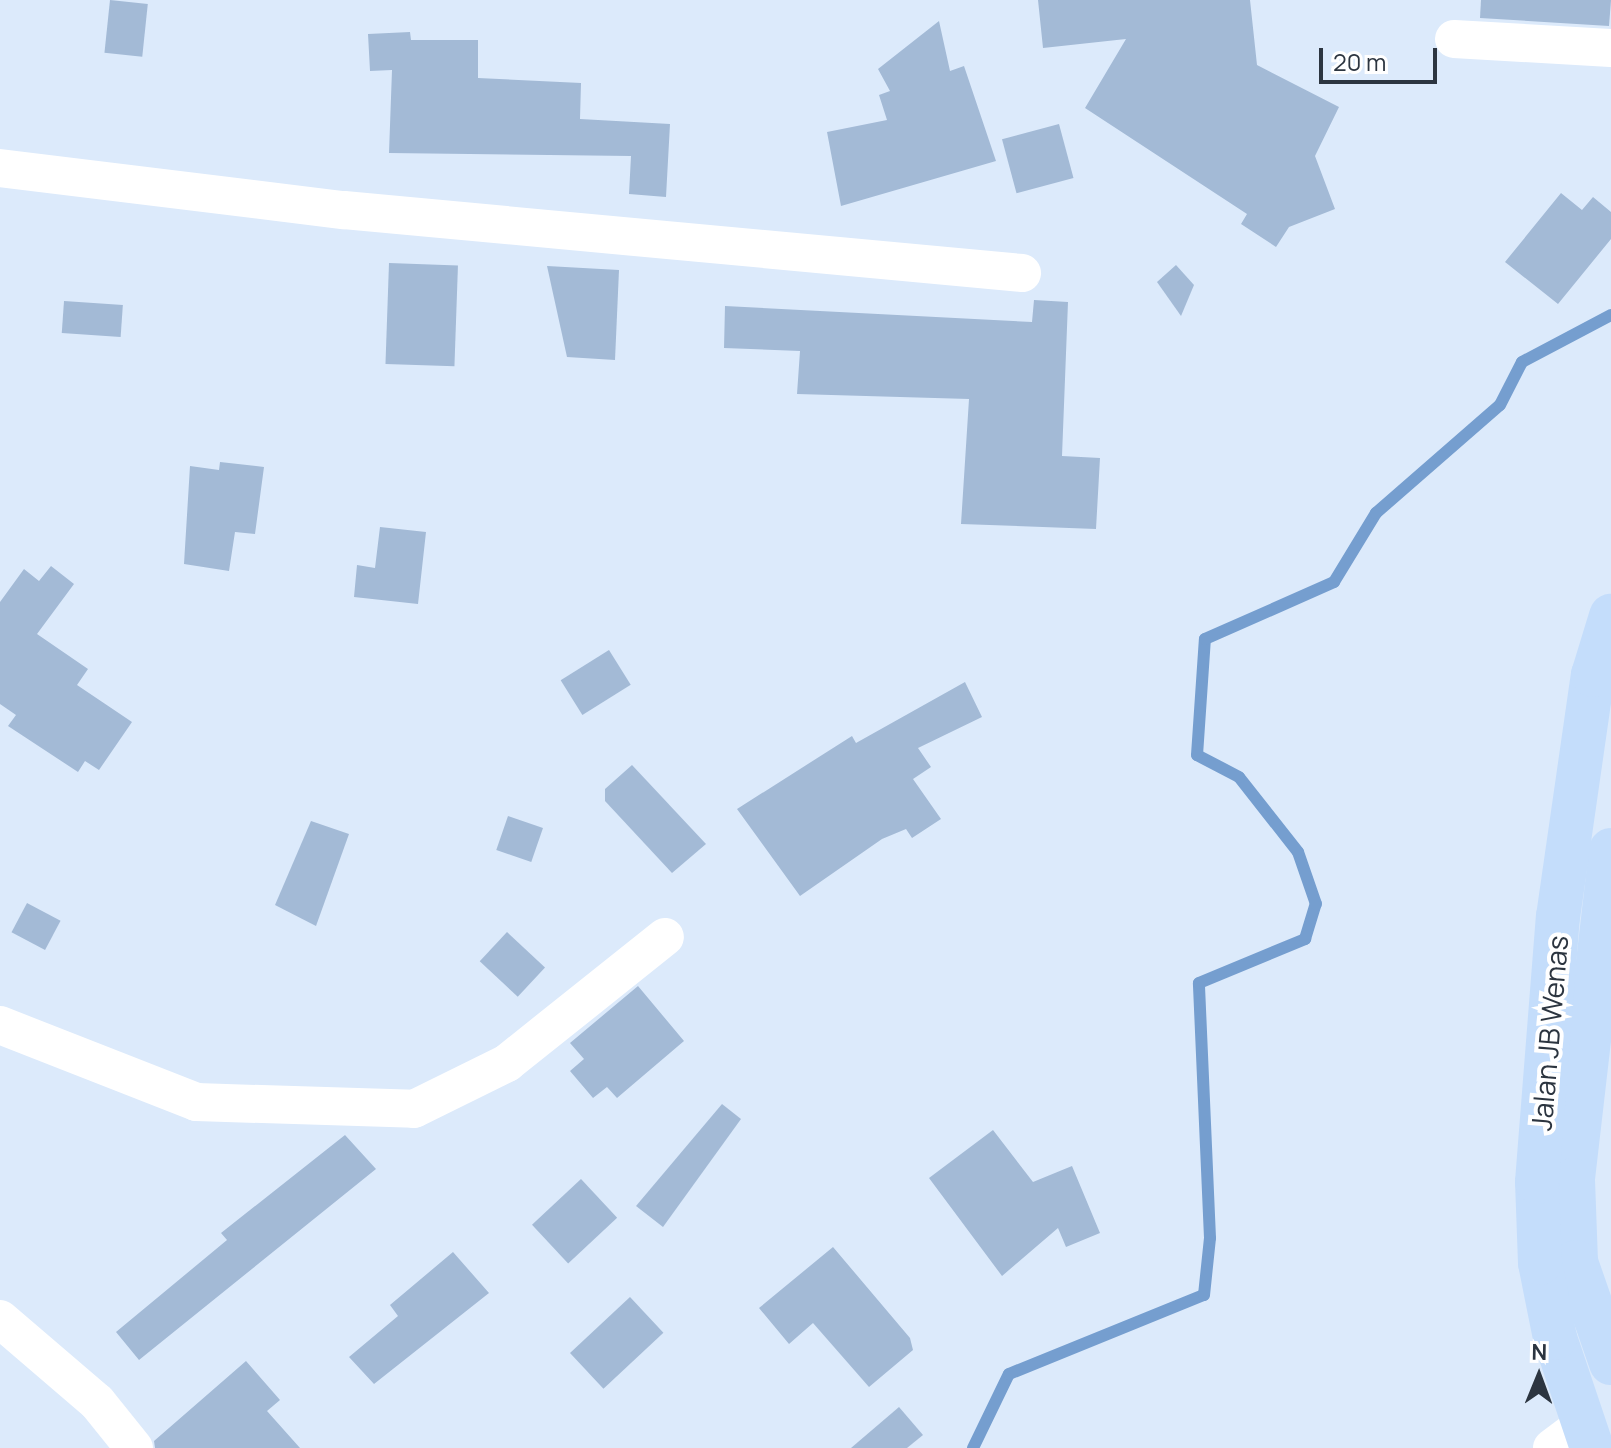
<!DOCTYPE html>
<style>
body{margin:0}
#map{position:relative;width:1611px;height:1448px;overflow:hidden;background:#dceafb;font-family:Manrope,sans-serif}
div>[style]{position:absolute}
.stream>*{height:12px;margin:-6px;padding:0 6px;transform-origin:6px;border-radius:6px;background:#759ecf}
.building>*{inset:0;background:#a3bad6;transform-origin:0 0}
.minor>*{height:38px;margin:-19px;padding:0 19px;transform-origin:19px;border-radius:19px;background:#fff}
.major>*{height:44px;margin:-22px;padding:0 22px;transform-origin:22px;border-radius:22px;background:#c4ddfb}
span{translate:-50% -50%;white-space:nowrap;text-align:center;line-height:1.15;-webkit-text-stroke:8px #fff;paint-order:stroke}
.street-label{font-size:28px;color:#2c3540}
.north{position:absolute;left:1499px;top:1336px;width:80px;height:80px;-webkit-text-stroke:6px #fff;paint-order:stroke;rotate:1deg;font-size:22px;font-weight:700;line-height:32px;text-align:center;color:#2c3540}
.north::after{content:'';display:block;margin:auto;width:28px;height:36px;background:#2c3540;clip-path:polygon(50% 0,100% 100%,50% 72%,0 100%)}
.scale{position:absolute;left:1319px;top:48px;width:118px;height:36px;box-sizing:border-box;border:4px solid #2c3540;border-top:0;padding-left:10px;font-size:24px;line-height:28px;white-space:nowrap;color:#2c3540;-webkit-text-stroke:6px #fff;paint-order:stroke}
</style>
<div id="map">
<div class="stream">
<div style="left:973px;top:1448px;width:82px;rotate:-64.1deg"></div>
<div style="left:1009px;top:1374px;width:210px;rotate:-22.1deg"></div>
<div style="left:1204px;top:1295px;width:57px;rotate:-84deg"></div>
<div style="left:1210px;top:1238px;width:255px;rotate:-92.5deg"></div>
<div style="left:1199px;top:983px;width:115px;rotate:-22.5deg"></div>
<div style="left:1305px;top:939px;width:37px;rotate:-73deg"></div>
<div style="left:1316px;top:904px;width:55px;rotate:-109.1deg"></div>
<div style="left:1298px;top:852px;width:95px;rotate:-128.2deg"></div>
<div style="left:1239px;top:777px;width:47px;rotate:-152.4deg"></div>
<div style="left:1197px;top:755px;width:116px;rotate:-86.1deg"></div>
<div style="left:1205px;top:639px;width:141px;rotate:-23.8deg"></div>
<div style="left:1334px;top:582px;width:81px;rotate:-58.7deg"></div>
<div style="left:1376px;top:513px;width:164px;rotate:-41.1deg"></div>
<div style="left:1500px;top:405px;width:48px;rotate:-62.9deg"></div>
<div style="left:1522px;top:362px;width:101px;rotate:-27.8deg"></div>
</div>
<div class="building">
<div style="left:110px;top:0;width:38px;height:53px;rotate:6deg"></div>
<div style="clip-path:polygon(1038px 0,1250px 0,1257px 65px,1339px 107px,1315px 156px,1335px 209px,1289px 227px,1276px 247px,1241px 224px,1247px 214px,1085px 108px,1126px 39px,1043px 48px)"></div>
<div style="clip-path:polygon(1481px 0,1611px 0,1609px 26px,1480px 18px)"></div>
<div style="clip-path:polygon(939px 21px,950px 71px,964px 66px,996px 161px,841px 206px,827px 132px,887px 120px,879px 95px,890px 91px,878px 69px)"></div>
<div style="clip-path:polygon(410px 32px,411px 40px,478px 40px,478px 78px,581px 83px,580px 119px,670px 124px,666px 197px,629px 194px,631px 156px,389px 153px,392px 70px,370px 71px,368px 34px)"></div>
<div style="left:1059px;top:124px;width:56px;height:59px;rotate:75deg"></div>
<div style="clip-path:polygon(1561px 193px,1582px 210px,1593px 197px,1611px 212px,1611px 239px,1558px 304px,1505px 262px)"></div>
<div style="left:389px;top:263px;width:69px;height:101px;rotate:2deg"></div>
<div style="clip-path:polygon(1176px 265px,1194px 285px,1181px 316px,1157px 282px)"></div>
<div style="clip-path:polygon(547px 266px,619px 270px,615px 360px,567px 357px)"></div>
<div style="clip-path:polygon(1034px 300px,1068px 302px,1062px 456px,1100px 458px,1096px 529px,961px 524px,969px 399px,797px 394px,800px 351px,724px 348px,725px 306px,1032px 322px)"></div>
<div style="left:64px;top:301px;width:59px;height:32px;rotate:4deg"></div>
<div style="clip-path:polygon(220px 462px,264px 467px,255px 534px,235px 532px,229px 571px,184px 564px,190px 466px,219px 470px)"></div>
<div style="clip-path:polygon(380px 527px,426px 532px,418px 604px,354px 597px,357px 565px,375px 568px)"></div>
<div style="clip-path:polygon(51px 566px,74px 584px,37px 634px,88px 669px,77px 685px,132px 722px,99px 770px,85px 761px,78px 772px,8px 726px,16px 715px,0 704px,0 602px,24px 569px,39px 581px)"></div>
<div style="left:609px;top:650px;width:41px;height:57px;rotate:58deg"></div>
<div style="clip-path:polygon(965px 682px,982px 717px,918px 748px,931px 767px,913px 779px,941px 819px,912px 838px,906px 829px,882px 839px,800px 896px,737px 809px,852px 736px,856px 743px)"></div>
<div style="clip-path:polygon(632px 765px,706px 844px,672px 873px,605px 801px,605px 789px)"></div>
<div style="left:508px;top:816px;width:37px;height:36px;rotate:19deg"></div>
<div style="clip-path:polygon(311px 821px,349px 834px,316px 926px,275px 905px)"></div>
<div style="left:27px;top:903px;width:38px;height:33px;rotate:28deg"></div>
<div style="left:507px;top:932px;width:52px;height:40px;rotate:43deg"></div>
<div style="clip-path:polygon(638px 986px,684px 1041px,617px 1098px,607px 1087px,593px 1098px,570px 1071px,584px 1059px,570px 1043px)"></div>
<div style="clip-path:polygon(722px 1104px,741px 1119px,663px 1227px,636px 1206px)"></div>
<div style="clip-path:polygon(993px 1130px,1033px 1182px,1072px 1166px,1100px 1233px,1066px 1247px,1058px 1228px,1002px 1276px,929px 1178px)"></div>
<div style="clip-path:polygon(345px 1135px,376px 1169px,139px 1360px,116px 1332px,227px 1240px,221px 1233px)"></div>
<div style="left:581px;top:1179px;width:53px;height:67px;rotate:47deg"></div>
<div style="clip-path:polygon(833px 1247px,910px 1338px,913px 1350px,869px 1387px,813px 1323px,789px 1344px,759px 1308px)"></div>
<div style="clip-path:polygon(453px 1252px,489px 1293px,374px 1384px,349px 1357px,398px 1316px,390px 1305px)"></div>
<div style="left:630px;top:1297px;width:49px;height:82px;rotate:47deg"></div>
<div style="clip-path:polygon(246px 1361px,280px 1400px,267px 1411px,300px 1448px,155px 1448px,154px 1441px)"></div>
<div style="clip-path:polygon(899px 1407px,923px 1435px,907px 1448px,851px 1448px)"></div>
</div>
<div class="minor">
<div style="left:1454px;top:39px;width:157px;rotate:3.3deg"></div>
<div style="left:0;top:168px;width:347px;rotate:7deg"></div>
<div style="left:344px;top:210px;width:681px;rotate:5.31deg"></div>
<div style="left:0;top:1025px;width:211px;rotate:21.4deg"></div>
<div style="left:196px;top:1102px;width:218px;rotate:1.8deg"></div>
<div style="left:414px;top:1109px;width:104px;rotate:-26.3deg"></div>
<div style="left:507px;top:1063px;width:202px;rotate:-38.6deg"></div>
<div style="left:0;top:1319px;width:128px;rotate:40.6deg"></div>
<div style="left:97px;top:1402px;width:59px;rotate:51.2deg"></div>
<div style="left:1552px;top:1448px;width:35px;rotate:-37deg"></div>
</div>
<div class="major">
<div style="left:1611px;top:850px;width:332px;rotate:96.6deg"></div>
<div style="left:1573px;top:1180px;width:82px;rotate:87.9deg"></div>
<div style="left:1576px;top:1262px;width:107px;rotate:70.9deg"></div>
<div style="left:1592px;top:1448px;width:116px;rotate:-108.6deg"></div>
<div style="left:1555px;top:1338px;width:76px;rotate:-101.3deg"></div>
<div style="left:1540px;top:1263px;width:81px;rotate:-92.1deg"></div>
<div style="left:1537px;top:1182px;width:266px;rotate:-85.5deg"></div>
<div style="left:1558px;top:917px;width:245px;rotate:-81.8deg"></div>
<div style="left:1593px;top:675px;width:62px;rotate:-73deg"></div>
</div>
<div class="street-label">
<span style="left:1549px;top:1033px;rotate:-85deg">Jalan JB Wenas</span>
</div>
<div class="north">N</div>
<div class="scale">20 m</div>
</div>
